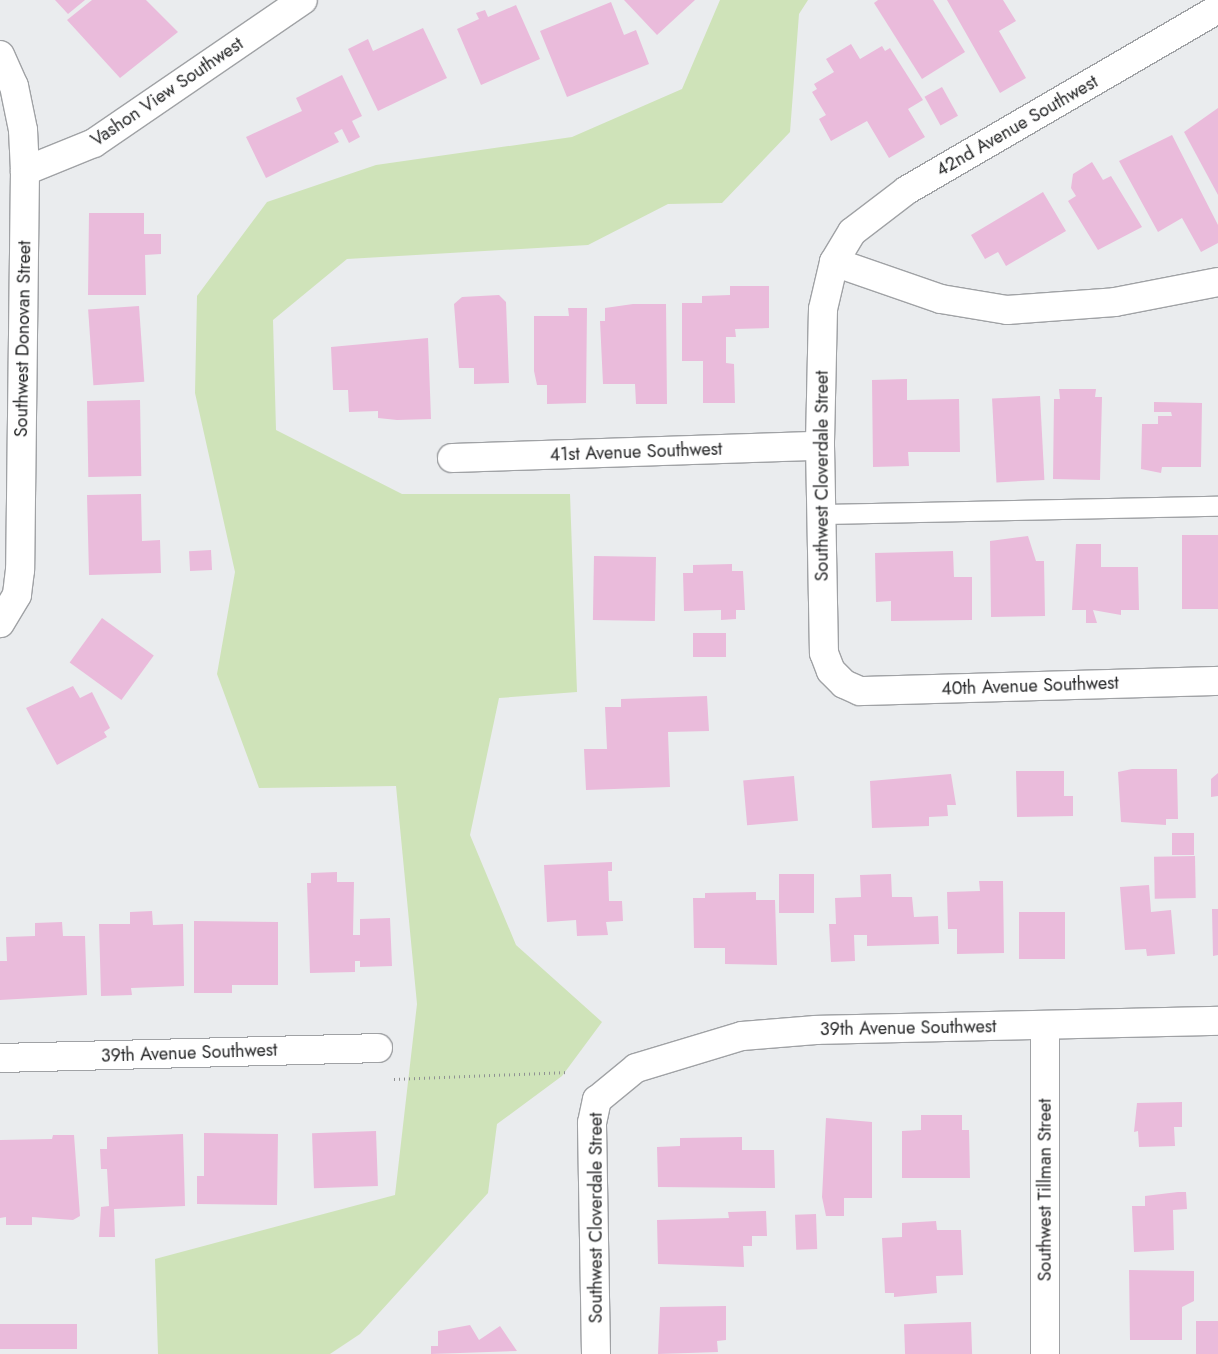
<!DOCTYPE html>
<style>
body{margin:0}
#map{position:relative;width:1218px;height:1354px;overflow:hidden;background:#eaecee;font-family:Jost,sans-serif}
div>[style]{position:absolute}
.green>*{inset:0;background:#cfe3b9}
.building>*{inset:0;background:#eabbdb;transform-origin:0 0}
.path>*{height:3px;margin-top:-1.5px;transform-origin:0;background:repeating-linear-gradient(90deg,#8f9192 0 1px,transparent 0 5px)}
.roads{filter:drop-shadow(1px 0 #a0a2a5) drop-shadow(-1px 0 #a0a2a5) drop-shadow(0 1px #a0a2a5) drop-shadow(0 -1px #a0a2a5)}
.lane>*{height:19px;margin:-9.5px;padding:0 9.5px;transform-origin:9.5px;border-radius:9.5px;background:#fff}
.street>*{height:28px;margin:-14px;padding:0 14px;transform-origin:14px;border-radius:14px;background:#fff}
span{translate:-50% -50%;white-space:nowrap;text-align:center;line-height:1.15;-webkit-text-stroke:4px #fff;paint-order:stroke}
.street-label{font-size:18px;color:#272829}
</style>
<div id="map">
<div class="green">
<div style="clip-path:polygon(720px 0,808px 0,799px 14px,790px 132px,722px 203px,668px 204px,588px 245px,347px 259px,273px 320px,276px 430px,402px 494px,570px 494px,577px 692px,499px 698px,470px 835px,516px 945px,602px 1022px,562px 1076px,497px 1124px,488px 1193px,360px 1334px,330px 1354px,158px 1354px,155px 1259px,395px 1195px,417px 1004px,396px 786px,259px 788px,217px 674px,235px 572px,195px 393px,197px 296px,267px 202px,376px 165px,572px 137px,682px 89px)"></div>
</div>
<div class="building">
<div style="clip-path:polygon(55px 0,85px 0,68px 14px)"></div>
<div style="clip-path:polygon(92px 0,146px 0,178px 32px,120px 78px,67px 20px)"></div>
<div style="clip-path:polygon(624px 0,695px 0,657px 35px)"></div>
<div style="clip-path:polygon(878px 0,933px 0,965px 52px,922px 79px,874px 3px)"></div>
<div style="clip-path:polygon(947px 0,1003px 0,1016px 21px,999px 31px,1026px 78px,1000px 93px)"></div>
<div style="clip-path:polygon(611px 2px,624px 35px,636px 30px,649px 64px,567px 97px,540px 31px)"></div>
<div style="clip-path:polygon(516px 5px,540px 59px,481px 85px,457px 29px,479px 19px,476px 13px,485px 10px,488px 17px)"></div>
<div style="clip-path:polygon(423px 28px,447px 78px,378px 111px,348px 49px,368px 39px,373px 51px)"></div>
<div style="clip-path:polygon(851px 44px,860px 59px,882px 46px,885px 51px,890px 48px,923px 100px,908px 109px,925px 137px,889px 158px,867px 121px,831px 141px,819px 119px,826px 115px,812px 92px,817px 89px,814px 84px,834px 72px,826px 59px)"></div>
<div style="clip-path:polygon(342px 75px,362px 116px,352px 121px,360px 137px,349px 143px,342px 129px,334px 133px,339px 142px,266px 178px,246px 137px,302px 111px,296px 98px)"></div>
<div style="left:942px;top:87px;width:33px;height:20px;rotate:61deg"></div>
<div style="clip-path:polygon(1218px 108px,1218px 195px,1184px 132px)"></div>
<div style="clip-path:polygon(1172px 135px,1218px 225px,1218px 243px,1201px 252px,1182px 218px,1158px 232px,1119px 161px)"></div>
<div style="clip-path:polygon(1092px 162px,1103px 180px,1111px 176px,1142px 227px,1098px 250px,1068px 201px,1076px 196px,1071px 188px,1073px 174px)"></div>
<div style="clip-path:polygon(1043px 192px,1066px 231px,1006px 266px,998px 252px,985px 259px,971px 235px)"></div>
<div style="clip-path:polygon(89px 213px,144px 213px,144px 234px,161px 234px,161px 254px,145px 255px,146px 295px,88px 295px)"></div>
<div style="clip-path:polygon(730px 286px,769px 286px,769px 328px,735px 329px,736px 337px,726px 337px,726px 363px,734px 364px,735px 403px,703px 403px,703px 361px,682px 361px,682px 303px,702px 303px,702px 296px,730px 295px)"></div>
<div style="clip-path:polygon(499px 295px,506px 302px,509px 383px,474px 384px,474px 368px,459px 368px,454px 304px,462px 297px)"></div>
<div style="clip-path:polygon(633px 304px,666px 304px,667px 404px,636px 404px,635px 384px,603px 384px,600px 321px,605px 321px,605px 308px)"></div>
<div style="left:139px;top:306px;width:76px;height:51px;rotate:86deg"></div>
<div style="clip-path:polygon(568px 308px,587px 308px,586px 403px,547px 404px,547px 385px,537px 385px,534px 371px,534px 316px,569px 316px)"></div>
<div style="clip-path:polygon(428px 338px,431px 419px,397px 420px,378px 418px,378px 411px,349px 412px,348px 390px,333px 390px,331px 347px)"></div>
<div style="clip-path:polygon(907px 379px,907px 400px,959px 399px,960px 452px,908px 452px,909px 466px,873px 467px,872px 380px)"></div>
<div style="clip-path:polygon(1059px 389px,1096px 389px,1095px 397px,1102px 397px,1100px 480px,1053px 479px,1054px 399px,1060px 399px)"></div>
<div style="left:1040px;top:396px;width:84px;height:48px;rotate:87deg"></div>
<div style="left:140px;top:400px;width:76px;height:53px;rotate:89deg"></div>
<div style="clip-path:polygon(1154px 402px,1202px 403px,1201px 467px,1162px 467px,1161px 473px,1141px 469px,1142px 424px,1158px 424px,1158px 416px,1172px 416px,1171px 412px,1154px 412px)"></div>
<div style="clip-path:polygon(141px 494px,142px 541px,160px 540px,161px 573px,89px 575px,87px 495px)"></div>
<div style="left:1182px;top:535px;width:36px;height:74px"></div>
<div style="clip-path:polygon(1028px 536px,1036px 561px,1044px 561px,1045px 616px,991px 617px,990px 541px)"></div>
<div style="clip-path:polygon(1076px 544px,1101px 544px,1101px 567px,1138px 567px,1139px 610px,1121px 610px,1121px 615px,1093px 610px,1097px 623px,1086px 623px,1086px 610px,1072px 610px)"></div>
<div style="left:211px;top:550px;width:20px;height:22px;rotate:87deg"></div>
<div style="clip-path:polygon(953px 551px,954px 577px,972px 577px,972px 620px,891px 621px,891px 601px,876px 602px,875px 553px)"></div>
<div style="left:594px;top:556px;width:62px;height:64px;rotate:1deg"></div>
<div style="clip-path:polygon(732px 564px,732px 571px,743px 571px,745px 610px,736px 610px,736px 619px,721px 620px,721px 610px,684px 611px,683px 573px,693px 573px,693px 565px)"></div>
<div style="left:102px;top:618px;width:64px;height:55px;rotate:36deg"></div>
<div style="left:726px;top:633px;width:24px;height:33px;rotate:90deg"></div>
<div style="clip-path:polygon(73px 686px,80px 698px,92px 692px,110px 728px,104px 732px,107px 737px,57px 765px,26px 708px)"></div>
<div style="clip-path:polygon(707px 696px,709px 731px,668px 732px,670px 787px,586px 790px,584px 749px,607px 749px,605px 707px,621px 707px,621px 699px)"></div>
<div style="clip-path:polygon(1132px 769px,1177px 769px,1178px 819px,1166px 819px,1166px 825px,1121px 822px,1118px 772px)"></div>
<div style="clip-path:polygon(1016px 771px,1064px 771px,1064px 796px,1073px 796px,1073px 816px,1017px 817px)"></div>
<div style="clip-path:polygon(1218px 773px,1218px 796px,1211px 797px,1211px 779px)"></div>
<div style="clip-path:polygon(951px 774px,956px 805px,947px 805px,948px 816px,929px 817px,929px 826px,872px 828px,870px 781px)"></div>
<div style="left:794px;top:776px;width:45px;height:51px;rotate:85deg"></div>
<div style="left:1172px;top:833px;width:22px;height:22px"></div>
<div style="left:1195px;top:856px;width:42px;height:41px;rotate:89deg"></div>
<div style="clip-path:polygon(612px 862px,612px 871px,608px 871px,609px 901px,622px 901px,623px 921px,606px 922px,608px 935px,577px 936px,576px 920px,547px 922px,544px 865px)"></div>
<div style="clip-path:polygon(337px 872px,337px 882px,354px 882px,353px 935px,360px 935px,360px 919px,390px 918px,392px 966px,360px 967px,360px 961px,355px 961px,355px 972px,310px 973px,307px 883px,311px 883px,311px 873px)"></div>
<div style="left:779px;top:874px;width:35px;height:39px"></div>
<div style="clip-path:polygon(891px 874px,892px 897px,912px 897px,914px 917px,938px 916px,939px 944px,867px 946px,867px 935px,854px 935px,855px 961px,831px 962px,829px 924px,836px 924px,835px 898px,861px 897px,860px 875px)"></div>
<div style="clip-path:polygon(979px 881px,1003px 881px,1004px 953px,957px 954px,957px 929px,948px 929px,947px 892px,980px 891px)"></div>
<div style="clip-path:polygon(1149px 885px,1151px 912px,1171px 910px,1175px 954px,1147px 956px,1146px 949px,1125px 950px,1120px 887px)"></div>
<div style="clip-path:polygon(756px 892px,756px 900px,775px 900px,777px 965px,725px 964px,725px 948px,694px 948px,693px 898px,705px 898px,705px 893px)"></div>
<div style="clip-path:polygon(1212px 909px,1218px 909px,1218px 955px,1213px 956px)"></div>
<div style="clip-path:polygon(152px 911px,153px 925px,183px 924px,184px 986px,131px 988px,132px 995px,101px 996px,99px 924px,130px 924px,130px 912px)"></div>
<div style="left:1019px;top:912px;width:46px;height:47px"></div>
<div style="clip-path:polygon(194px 921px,278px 922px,278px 985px,232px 985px,232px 993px,194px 993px)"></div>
<div style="clip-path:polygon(62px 922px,63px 936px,85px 936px,87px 995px,0 1000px,0 961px,7px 961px,6px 937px,35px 936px,35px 923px)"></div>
<div style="clip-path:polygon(1182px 1102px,1182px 1127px,1174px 1127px,1175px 1146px,1139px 1147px,1138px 1131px,1134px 1132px,1137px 1103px)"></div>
<div style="clip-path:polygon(921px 1115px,962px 1115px,962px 1130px,969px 1130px,970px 1178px,902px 1178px,902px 1131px,921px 1130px)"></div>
<div style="clip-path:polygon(826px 1118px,872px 1122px,872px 1198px,844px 1198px,844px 1216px,826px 1216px,822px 1197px)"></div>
<div style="left:376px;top:1131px;width:55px;height:64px;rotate:88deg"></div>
<div style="clip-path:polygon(204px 1133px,278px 1134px,277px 1205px,197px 1204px,197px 1176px,204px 1176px)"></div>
<div style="clip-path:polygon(183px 1134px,185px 1206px,114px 1209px,115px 1237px,99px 1237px,101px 1207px,109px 1206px,107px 1169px,101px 1169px,100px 1149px,107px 1149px,107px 1137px)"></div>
<div style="clip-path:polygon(53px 1135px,74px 1135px,80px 1216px,73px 1220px,32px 1217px,32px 1225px,6px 1225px,6px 1217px,0 1218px,0 1140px,52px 1139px)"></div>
<div style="clip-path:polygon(742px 1137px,742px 1150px,774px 1150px,775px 1188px,658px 1187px,657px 1147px,680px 1146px,680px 1138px)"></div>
<div style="clip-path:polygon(1178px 1192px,1186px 1192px,1187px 1209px,1173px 1210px,1174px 1250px,1134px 1252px,1132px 1206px,1145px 1206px,1145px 1196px)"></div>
<div style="clip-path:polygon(766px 1211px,767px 1236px,752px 1236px,752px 1246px,743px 1246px,744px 1267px,658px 1264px,657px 1220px,729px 1218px,728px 1212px)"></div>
<div style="left:816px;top:1214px;width:35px;height:21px;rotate:88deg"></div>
<div style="clip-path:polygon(936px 1221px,937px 1230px,961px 1230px,963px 1275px,936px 1276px,937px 1293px,894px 1297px,894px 1293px,885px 1293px,882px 1238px,902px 1237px,902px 1223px)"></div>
<div style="clip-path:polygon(1129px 1270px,1194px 1271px,1194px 1301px,1182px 1307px,1182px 1340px,1130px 1340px)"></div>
<div style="clip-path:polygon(726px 1306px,726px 1340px,717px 1341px,718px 1352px,658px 1354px,660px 1307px)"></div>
<div style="left:1196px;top:1321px;width:22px;height:33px"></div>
<div style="left:971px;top:1322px;width:32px;height:67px;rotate:88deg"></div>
<div style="left:77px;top:1324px;width:25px;height:77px;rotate:90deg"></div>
<div style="clip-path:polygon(470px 1325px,479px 1340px,500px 1326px,517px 1351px,431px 1354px,431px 1346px,438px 1346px,438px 1331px)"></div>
</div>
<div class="path">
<div style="left:394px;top:1079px;width:175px;rotate:-2.3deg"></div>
</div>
<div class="roads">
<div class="lane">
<div style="left:822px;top:514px;width:396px;rotate:-1.2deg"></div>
</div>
<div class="street">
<div style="left:1218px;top:9px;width:360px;rotate:149.8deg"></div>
<div style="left:907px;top:190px;width:69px;rotate:142.6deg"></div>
<div style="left:852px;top:232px;width:35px;rotate:121deg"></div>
<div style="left:834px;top:262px;width:48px;rotate:103.2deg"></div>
<div style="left:823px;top:309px;width:137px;rotate:91.3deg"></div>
<div style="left:820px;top:446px;width:207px;rotate:88.9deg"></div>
<div style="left:824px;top:653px;width:19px;rotate:69deg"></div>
<div style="left:831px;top:671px;width:18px;rotate:45deg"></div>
<div style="left:844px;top:684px;width:17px;rotate:24deg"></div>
<div style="left:860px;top:691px;width:358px;rotate:-1.6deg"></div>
<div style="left:0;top:55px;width:34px;rotate:66deg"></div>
<div style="left:14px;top:86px;width:45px;rotate:78.4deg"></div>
<div style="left:23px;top:130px;width:41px;rotate:87.2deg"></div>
<div style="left:25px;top:171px;width:399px;rotate:90.7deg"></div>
<div style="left:20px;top:570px;width:25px;rotate:97deg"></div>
<div style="left:17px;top:595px;width:33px;rotate:121deg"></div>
<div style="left:25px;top:171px;width:74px;rotate:-22.1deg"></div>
<div style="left:94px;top:143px;width:253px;rotate:-34.4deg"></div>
<div style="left:834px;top:262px;width:113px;rotate:19.1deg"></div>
<div style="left:941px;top:299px;width:67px;rotate:9.5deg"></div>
<div style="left:1007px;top:310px;width:108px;rotate:-4.2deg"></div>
<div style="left:1115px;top:302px;width:105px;rotate:-11deg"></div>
<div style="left:452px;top:458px;width:368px;rotate:-1.9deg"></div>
<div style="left:1045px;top:1025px;width:329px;rotate:90deg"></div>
<div style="left:0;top:1058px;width:378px;rotate:-1.5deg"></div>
<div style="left:596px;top:1354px;width:231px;rotate:-91deg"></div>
<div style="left:592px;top:1123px;width:24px;rotate:-78deg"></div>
<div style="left:597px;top:1100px;width:50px;rotate:-39.4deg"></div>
<div style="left:636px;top:1068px;width:111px;rotate:-16.8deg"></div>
<div style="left:742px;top:1036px;width:74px;rotate:-4.6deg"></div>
<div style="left:816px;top:1030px;width:402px;rotate:-1.3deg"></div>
</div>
</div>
<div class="street-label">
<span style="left:167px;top:92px;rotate:-34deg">Vashon View Southwest</span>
<span style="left:1017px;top:126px;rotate:-30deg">42nd Avenue Southwest</span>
<span style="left:23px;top:339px;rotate:-89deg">Southwest Donovan Street</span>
<span style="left:636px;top:452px;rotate:-2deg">41st Avenue Southwest</span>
<span style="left:822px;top:476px;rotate:-90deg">Southwest Cloverdale Street</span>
<span style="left:1030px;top:686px;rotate:-2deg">40th Avenue Southwest</span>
<span style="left:908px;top:1028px;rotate:-1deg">39th Avenue Southwest</span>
<span style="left:189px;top:1053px;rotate:-2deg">39th Avenue Southwest</span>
<span style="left:1045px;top:1190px;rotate:-90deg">Southwest Tillman Street</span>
<span style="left:596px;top:1218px;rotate:-90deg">Southwest Cloverdale Street</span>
</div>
</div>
